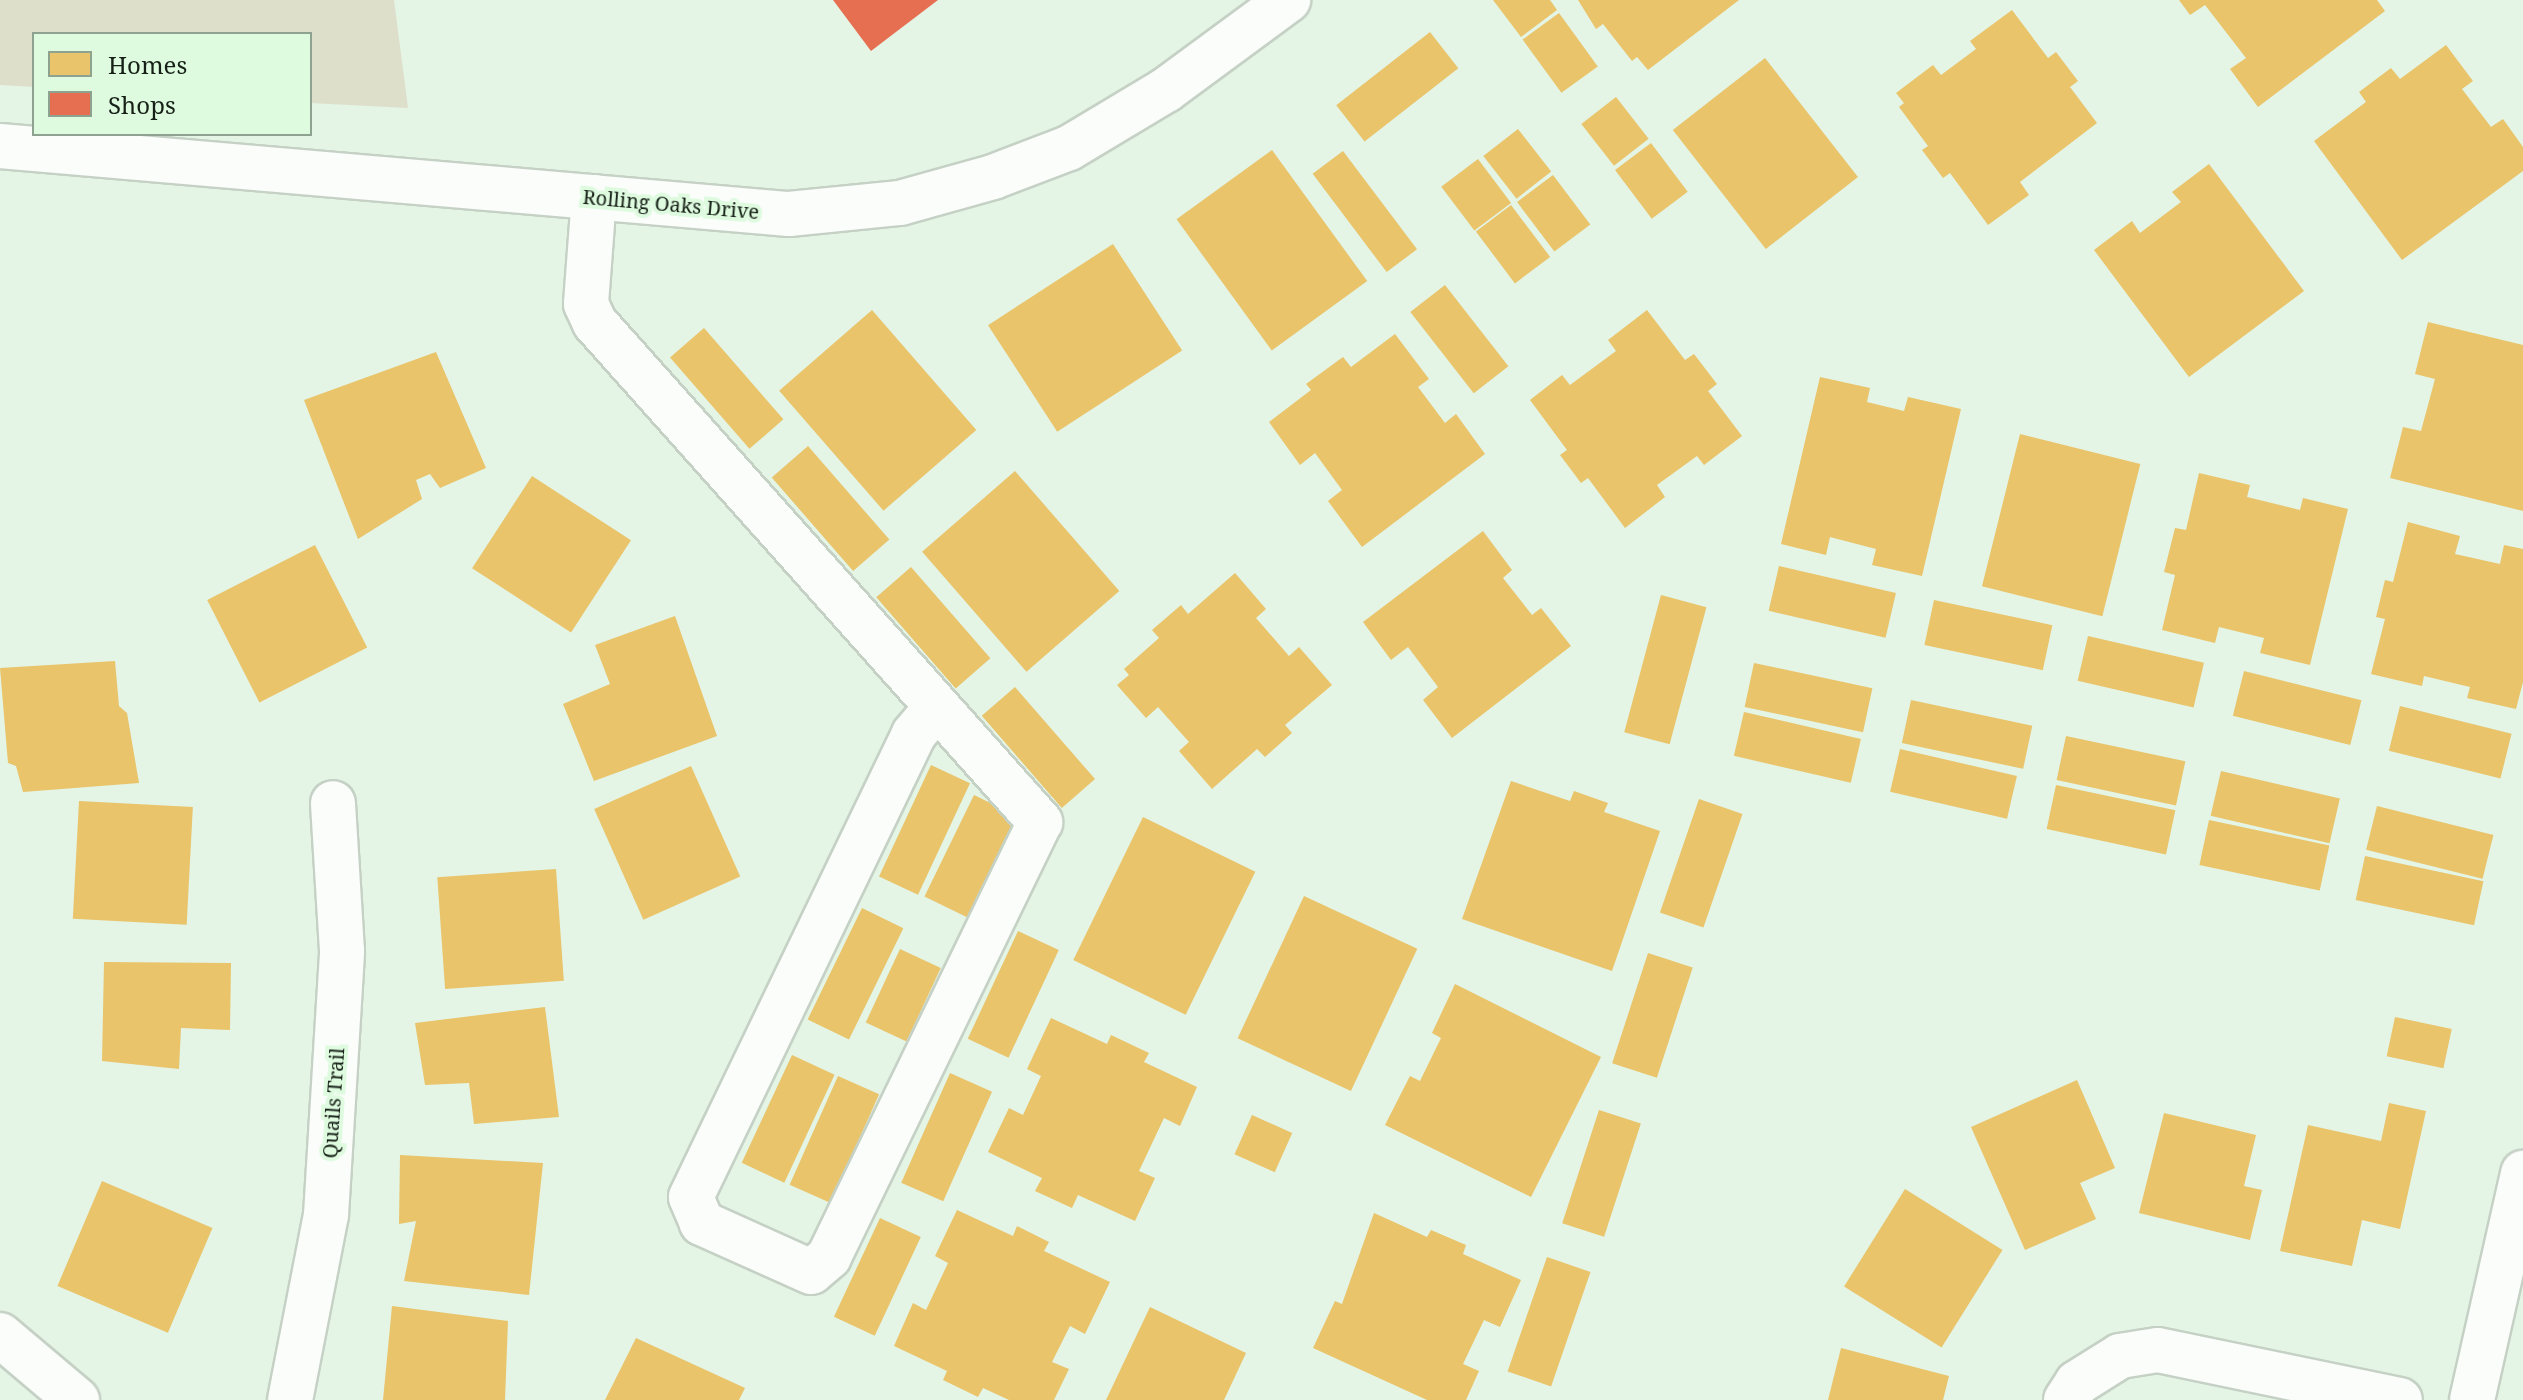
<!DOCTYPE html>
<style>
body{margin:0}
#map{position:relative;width:2523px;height:1400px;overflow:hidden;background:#e4f4e5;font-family:"Noto Serif",serif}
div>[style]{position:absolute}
.green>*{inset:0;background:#dddfcb}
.homes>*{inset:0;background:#e9c46a;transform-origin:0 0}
.shops>*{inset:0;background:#e76f51}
.roads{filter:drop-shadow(2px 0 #c5d1c5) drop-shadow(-2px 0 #c5d1c5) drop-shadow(0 2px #c5d1c5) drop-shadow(0 -2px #c5d1c5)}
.minor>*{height:44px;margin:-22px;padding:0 22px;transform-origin:22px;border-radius:22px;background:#fbfdfb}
span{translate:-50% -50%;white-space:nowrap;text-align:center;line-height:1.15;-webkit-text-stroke:8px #defadf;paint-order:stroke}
.street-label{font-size:20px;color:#162016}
.legend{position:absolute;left:32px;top:32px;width:280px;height:104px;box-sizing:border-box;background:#defadf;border:2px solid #8ea38f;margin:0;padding:10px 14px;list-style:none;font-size:24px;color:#162016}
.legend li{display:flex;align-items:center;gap:16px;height:40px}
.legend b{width:40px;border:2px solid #8ea38f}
</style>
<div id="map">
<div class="green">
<div style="clip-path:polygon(0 0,394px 0,408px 108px,310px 103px,310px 34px,34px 34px,34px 87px,0 85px)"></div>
</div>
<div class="homes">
<div style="clip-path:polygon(1493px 0,1550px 0,1557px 10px,1521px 37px)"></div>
<div style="clip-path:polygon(1578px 0,1739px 0,1648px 70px,1637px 57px,1632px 61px,1603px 24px,1596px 29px)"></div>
<div style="clip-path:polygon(2179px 0,2377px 0,2385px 11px,2258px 107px,2230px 69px,2246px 58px,2205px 5px,2190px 15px)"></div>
<div style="clip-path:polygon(2012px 10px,2048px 58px,2056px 52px,2078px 81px,2070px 87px,2097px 123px,2020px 182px,2029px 195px,1988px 225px,1950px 173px,1943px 178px,1922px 150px,1928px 146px,1899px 107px,1904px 103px,1896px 93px,1933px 65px,1941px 75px,1976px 49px,1970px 41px)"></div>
<div style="left:1559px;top:13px;width:66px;height:45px;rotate:54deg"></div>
<div style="left:1430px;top:32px;width:46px;height:119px;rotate:52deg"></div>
<div style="clip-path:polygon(2446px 45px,2473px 81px,2462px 89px,2491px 127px,2503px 119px,2523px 147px,2523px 171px,2402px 260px,2314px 141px,2366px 102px,2359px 92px,2391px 68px,2400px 79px)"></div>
<div style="left:1765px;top:58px;width:151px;height:117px;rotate:52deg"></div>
<div style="left:1616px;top:97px;width:53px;height:44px;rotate:52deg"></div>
<div style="left:1518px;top:129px;width:54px;height:44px;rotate:52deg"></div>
<div style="left:1651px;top:143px;width:61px;height:45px;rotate:53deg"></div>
<div style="left:1272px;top:150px;width:162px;height:118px;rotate:54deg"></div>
<div style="left:1343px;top:151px;width:123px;height:38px;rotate:53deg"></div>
<div style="left:1478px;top:159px;width:55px;height:46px;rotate:53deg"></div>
<div style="clip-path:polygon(2209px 164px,2304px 291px,2189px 377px,2094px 250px,2132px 221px,2140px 233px,2181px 202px,2172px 192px)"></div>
<div style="left:1553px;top:175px;width:62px;height:45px;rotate:53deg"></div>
<div style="left:1511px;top:205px;width:65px;height:44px;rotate:53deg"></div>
<div style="left:1113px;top:244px;width:127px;height:149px;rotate:57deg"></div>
<div style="left:1445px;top:285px;width:103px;height:44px;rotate:52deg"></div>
<div style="left:872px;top:310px;width:159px;height:123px;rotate:49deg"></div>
<div style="clip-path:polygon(1647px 310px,1685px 360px,1694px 354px,1717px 384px,1708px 391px,1742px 436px,1704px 465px,1697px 456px,1657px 485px,1665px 497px,1625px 528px,1588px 478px,1581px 483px,1560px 455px,1567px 450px,1530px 400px,1562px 375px,1570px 385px,1616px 351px,1608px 340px)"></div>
<div style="clip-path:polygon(2428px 322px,2523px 345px,2523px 511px,2390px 478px,2403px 427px,2421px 431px,2435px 379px,2415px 374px)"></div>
<div style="left:704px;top:328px;width:121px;height:45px;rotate:49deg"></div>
<div style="clip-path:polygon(1395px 334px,1429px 379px,1418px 387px,1445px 423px,1456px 414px,1485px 454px,1362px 547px,1328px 501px,1342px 490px,1315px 453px,1300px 465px,1269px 422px,1311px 390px,1306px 384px,1343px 357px,1351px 367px)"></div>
<div style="clip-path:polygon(436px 352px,486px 468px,440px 488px,430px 474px,416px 480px,422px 499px,358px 539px,304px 400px)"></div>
<div style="clip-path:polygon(1820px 377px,1870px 388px,1867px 402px,1904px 411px,1908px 397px,1961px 409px,1922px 576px,1872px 565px,1876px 549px,1830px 537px,1826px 555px,1781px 544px)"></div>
<div style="left:2020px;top:434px;width:124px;height:157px;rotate:14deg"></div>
<div style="left:808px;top:446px;width:124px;height:48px;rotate:49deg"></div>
<div style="left:1015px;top:471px;width:159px;height:123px;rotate:49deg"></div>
<div style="clip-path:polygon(2199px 473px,2250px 485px,2247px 497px,2300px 510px,2303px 498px,2348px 509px,2310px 665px,2260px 653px,2264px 638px,2219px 627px,2215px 643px,2162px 630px,2175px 575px,2164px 572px,2175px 528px,2186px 530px)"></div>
<div style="left:532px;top:476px;width:118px;height:110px;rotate:33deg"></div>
<div style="clip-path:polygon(2408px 522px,2460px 536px,2455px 554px,2500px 564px,2504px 545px,2523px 549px,2523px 682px,2516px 709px,2467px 698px,2470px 687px,2424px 676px,2422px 686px,2371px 674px,2385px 619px,2376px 617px,2385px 580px,2393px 582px)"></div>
<div style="clip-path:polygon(1483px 531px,1512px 570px,1503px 578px,1532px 615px,1541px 608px,1571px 646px,1452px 738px,1423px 700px,1438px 687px,1408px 647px,1391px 660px,1363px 622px)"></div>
<div style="left:315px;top:545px;width:115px;height:121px;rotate:63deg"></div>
<div style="left:1779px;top:566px;width:120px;height:46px;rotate:13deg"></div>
<div style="left:911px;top:567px;width:121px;height:46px;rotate:49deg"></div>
<div style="clip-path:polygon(1235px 573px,1266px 609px,1256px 618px,1289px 656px,1299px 647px,1332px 685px,1285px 725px,1292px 733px,1265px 757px,1257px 749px,1212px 789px,1179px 751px,1189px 742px,1158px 707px,1146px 718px,1117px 685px,1129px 675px,1124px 669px,1159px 638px,1152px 630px,1181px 605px,1188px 614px)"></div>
<div style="left:1661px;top:595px;width:47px;height:142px;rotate:15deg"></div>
<div style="left:1934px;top:600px;width:121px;height:46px;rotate:12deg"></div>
<div style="clip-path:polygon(675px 616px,717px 736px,594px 781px,563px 704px,610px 684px,595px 645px)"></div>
<div style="left:2088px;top:636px;width:119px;height:46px;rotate:13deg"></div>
<div style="clip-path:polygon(115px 661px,119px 706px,127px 713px,139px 783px,23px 792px,16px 766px,8px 763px,0 668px)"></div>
<div style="left:1754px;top:663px;width:121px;height:45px;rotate:12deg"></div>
<div style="left:2244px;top:671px;width:121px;height:46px;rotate:14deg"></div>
<div style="left:1015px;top:687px;width:122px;height:44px;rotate:49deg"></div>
<div style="left:1911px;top:700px;width:124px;height:44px;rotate:12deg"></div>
<div style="left:2400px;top:706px;width:115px;height:46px;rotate:14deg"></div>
<div style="left:1744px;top:712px;width:120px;height:45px;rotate:13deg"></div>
<div style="left:2066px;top:736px;width:122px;height:45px;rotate:12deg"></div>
<div style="left:1900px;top:749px;width:120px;height:44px;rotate:13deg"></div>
<div style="left:931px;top:765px;width:43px;height:123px;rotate:25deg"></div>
<div style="left:691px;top:766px;width:121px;height:106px;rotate:66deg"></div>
<div style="left:2221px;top:771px;width:122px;height:46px;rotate:13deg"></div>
<div style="clip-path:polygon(1511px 781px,1570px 801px,1574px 791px,1608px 803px,1604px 812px,1660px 831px,1612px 971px,1462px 919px)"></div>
<div style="left:2056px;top:785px;width:122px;height:45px;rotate:12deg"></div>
<div style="left:974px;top:795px;width:48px;height:113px;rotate:26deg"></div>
<div style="left:1699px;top:799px;width:46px;height:120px;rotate:19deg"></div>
<div style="left:79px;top:801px;width:114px;height:118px;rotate:3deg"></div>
<div style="left:2377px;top:806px;width:120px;height:45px;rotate:14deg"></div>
<div style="left:1143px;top:817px;width:125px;height:159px;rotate:26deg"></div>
<div style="left:2209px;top:820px;width:123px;height:46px;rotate:12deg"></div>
<div style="left:2365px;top:856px;width:121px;height:45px;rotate:12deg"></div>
<div style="left:556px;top:869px;width:112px;height:119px;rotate:86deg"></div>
<div style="left:1304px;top:896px;width:125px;height:157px;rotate:25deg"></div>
<div style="left:862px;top:908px;width:46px;height:124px;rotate:26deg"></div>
<div style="left:1018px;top:931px;width:45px;height:119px;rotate:25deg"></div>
<div style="left:900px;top:949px;width:45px;height:81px;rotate:25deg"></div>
<div style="left:1648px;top:953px;width:47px;height:116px;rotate:18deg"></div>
<div style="clip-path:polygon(104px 962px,231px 963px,230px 1030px,181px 1028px,179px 1069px,102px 1061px)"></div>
<div style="clip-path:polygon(1455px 984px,1601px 1057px,1531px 1197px,1385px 1125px,1410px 1076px,1420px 1081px,1441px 1038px,1432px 1033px)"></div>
<div style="clip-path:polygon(545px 1007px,559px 1117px,474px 1124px,469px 1083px,425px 1085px,415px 1023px)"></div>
<div style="left:2395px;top:1017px;width:58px;height:40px;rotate:12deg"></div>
<div style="clip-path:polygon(1051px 1018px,1107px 1044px,1111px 1035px,1149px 1053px,1144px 1062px,1197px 1087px,1180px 1126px,1164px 1118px,1139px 1171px,1155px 1178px,1135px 1221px,1078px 1195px,1072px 1208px,1035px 1191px,1042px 1178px,988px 1152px,1009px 1108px,1023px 1115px,1041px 1076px,1027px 1069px)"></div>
<div style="left:792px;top:1055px;width:47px;height:119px;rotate:25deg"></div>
<div style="left:950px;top:1073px;width:46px;height:120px;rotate:24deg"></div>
<div style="left:838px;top:1076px;width:45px;height:119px;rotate:24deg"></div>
<div style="clip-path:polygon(2077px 1080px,2115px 1168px,2080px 1183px,2096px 1219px,2025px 1250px,1971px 1127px)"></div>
<div style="clip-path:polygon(2389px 1103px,2426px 1111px,2400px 1229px,2362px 1220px,2352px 1266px,2280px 1251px,2308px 1125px,2381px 1141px)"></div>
<div style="left:1599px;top:1110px;width:44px;height:119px;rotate:18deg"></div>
<div style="clip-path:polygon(2164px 1113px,2256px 1135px,2244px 1186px,2262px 1190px,2250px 1240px,2139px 1213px)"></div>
<div style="left:1252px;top:1115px;width:44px;height:43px;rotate:24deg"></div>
<div style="clip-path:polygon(400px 1155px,543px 1163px,529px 1295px,404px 1281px,416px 1221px,399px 1224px)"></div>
<div style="left:102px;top:1181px;width:120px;height:114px;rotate:23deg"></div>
<div style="left:1905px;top:1189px;width:115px;height:115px;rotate:32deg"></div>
<div style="clip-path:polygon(957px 1210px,1013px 1236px,1017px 1226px,1049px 1242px,1044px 1251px,1110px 1282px,1085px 1334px,1070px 1326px,1052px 1362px,1069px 1369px,1054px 1400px,1009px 1400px,983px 1388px,978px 1397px,943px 1380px,947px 1371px,894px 1346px,913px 1303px,926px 1310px,948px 1263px,935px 1256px)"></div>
<div style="clip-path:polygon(1374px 1213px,1427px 1237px,1431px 1230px,1466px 1245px,1463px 1254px,1521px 1280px,1500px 1327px,1484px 1320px,1463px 1364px,1479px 1371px,1466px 1400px,1427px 1400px,1313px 1348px,1335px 1301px,1342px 1304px)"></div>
<div style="left:880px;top:1218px;width:45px;height:109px;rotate:25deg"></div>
<div style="left:1547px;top:1257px;width:46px;height:121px;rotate:19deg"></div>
<div style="clip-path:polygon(392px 1306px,508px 1321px,505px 1400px,383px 1400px)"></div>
<div style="clip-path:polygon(1150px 1307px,1246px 1353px,1224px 1400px,1106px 1400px)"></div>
<div style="clip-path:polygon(636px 1338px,745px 1388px,739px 1400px,605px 1400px)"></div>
<div style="clip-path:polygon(1841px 1348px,1949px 1376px,1943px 1400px,1828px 1400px)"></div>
</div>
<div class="shops">
<div style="clip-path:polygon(833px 0,938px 0,871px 51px)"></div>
</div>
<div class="roads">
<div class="minor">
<div style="left:0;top:146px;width:792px;rotate:4.93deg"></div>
<div style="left:789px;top:214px;width:112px;rotate:-5.7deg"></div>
<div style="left:900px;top:203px;width:97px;rotate:-15.6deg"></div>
<div style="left:993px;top:177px;width:81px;rotate:-20.9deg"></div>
<div style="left:1069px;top:148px;width:113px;rotate:-30.9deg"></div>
<div style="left:1166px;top:90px;width:152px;rotate:-36.4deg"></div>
<div style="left:594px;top:197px;width:107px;rotate:94.3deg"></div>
<div style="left:586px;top:304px;width:21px;rotate:65deg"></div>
<div style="left:595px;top:323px;width:669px;rotate:48.27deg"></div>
<div style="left:1040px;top:822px;width:483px;rotate:115.9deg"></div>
<div style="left:829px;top:1257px;width:23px;rotate:140deg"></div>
<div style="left:811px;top:1272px;width:120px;rotate:-155.8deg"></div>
<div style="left:702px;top:1223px;width:28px;rotate:-113deg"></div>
<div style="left:691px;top:1197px;width:514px;rotate:-64.28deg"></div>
<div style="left:914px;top:734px;width:35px;rotate:-50deg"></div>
<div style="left:0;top:1335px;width:101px;rotate:40.2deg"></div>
<div style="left:290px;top:1400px;width:188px;rotate:-79deg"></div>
<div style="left:326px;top:1215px;width:264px;rotate:-86.5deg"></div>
<div style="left:342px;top:951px;width:148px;rotate:-93.5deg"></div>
<div style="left:2066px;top:1400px;width:20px;rotate:-57deg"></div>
<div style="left:2077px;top:1383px;width:51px;rotate:-32.1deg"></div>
<div style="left:2120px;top:1356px;width:38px;rotate:-9deg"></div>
<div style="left:2158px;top:1350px;width:247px;rotate:11.7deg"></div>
<div style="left:2472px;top:1400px;width:233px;rotate:-77.3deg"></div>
</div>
</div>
<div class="street-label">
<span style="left:671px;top:204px;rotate:5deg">Rolling Oaks Drive</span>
<span style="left:333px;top:1103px;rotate:-86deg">Quails Trail</span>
</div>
<ul class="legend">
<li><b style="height:22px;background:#e9c46a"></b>Homes</li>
<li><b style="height:22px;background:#e76f51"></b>Shops</li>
</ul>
</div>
